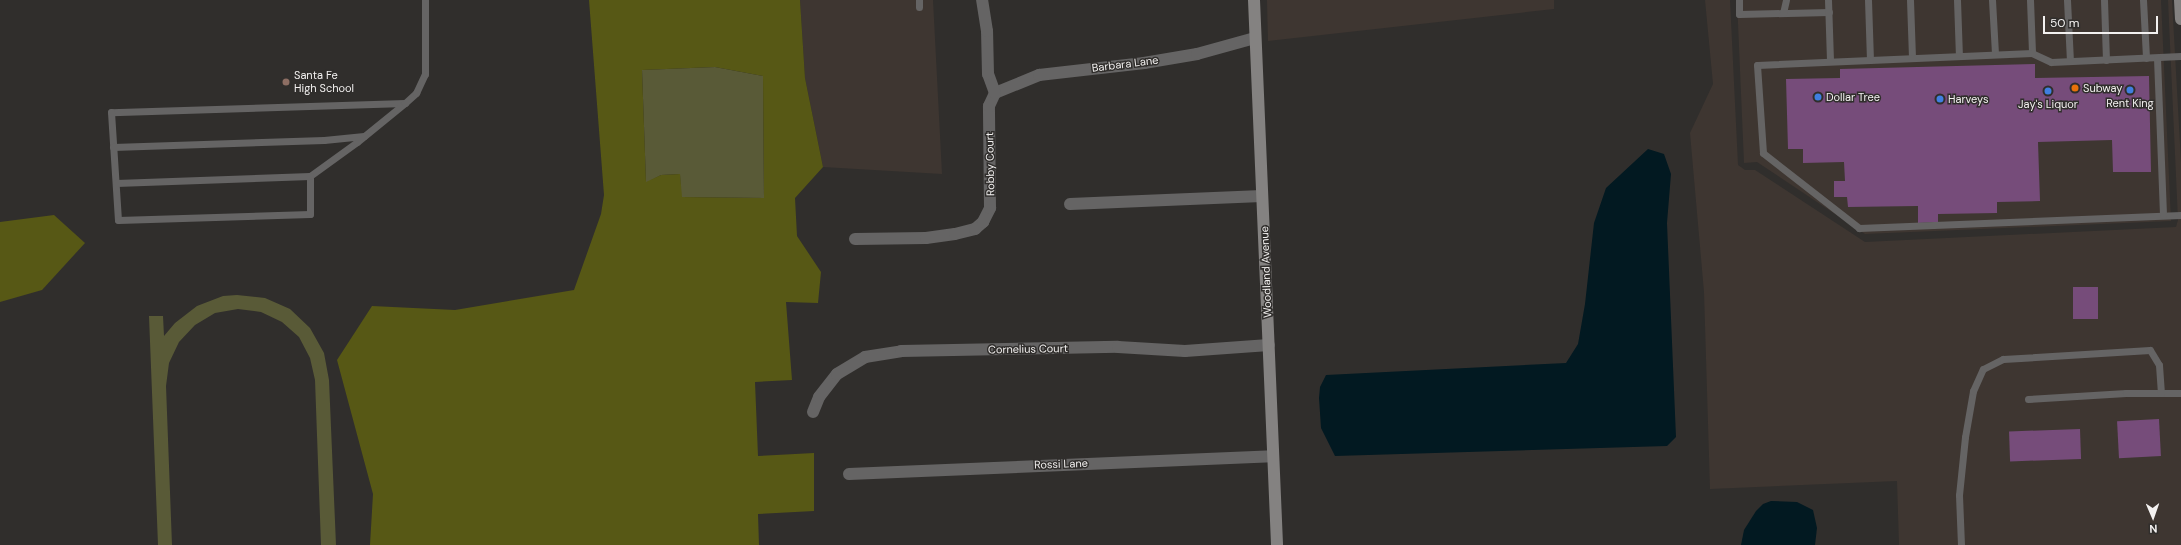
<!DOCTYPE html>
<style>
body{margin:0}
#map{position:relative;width:2181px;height:545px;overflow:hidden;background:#302e2c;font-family:"DM Sans",sans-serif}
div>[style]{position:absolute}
.built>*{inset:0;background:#3e3631}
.green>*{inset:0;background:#595a37}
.forest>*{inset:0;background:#575815}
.water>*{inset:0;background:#021921}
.building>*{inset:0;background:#764c7a;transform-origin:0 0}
.lane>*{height:7px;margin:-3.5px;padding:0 3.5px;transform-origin:3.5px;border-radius:3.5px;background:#656464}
.street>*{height:12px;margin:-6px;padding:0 6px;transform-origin:6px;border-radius:6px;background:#656464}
.secondary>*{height:12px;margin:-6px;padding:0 6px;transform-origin:6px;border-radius:6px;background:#848281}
.dots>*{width:11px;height:11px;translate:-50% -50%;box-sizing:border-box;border:2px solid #302e2c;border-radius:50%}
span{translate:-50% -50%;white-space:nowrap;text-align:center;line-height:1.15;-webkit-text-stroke:3px #302e2c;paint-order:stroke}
.street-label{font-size:11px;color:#f3f1f0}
.poi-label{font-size:11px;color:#f3f1f0}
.left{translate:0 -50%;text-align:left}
.north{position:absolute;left:2133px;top:497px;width:40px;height:40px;-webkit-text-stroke:3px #302e2c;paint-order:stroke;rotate:178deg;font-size:11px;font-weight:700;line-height:16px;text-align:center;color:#f3f1f0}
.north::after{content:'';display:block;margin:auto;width:14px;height:18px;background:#f3f1f0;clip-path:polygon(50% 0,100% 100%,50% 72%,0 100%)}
.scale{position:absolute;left:2043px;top:16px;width:115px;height:18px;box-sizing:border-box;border:2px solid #f3f1f0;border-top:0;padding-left:5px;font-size:12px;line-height:14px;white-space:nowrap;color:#f3f1f0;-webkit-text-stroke:3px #302e2c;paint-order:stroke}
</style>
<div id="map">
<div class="built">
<div style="clip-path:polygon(800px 0,933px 0,942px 174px,823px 167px,805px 78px)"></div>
<div style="clip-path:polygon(1267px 0,1554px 0,1554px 9px,1268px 41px)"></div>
<div style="clip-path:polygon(1705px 0,1730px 0,1738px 165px,1745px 170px,1755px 170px,1865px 242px,2176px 227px,2178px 220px,2168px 0,2172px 0,2181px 162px,2181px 545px,1899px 545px,1897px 481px,1710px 489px,1704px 292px,1690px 133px,1713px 84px)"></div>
<div style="clip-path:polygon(1737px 0,2161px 0,2171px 221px,1865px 234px,1757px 162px,1744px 163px)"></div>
</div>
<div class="green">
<div style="clip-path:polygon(715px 67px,763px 76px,764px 198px,681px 197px,680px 174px,661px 175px,646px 183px,642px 70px)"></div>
<div style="clip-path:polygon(237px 295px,265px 298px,290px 309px,310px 328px,324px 353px,329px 380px,336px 545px,321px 545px,315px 380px,310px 358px,299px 337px,282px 322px,261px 312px,238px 309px,215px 313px,195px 325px,179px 342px,169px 363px,166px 386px,172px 545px,158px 545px,149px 316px,163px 316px,164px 336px,175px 323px,197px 306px,223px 296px)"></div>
</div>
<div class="forest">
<div style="clip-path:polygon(evenodd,589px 0,800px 0,805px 78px,823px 167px,795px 198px,797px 236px,821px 272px,818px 303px,786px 302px,792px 380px,755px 382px,758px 456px,814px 453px,814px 511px,758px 514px,759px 545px,370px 545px,373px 494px,337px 360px,372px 306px,455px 310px,574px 290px,601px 214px,604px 195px,589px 0,715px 67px,763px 76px,764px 198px,682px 197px,680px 174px,661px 175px,646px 182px,642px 70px,715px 67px)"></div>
<div style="clip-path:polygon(54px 215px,85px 243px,42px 290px,0 302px,0 222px)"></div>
</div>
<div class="water">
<div style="clip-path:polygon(1648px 149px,1664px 154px,1671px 174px,1667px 223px,1676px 437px,1667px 446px,1335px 456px,1321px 428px,1319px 398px,1320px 387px,1326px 375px,1566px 363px,1578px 344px,1585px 304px,1594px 223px,1606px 188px)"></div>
<div style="clip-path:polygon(1771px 501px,1797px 502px,1813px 510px,1817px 528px,1815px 545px,1741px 545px,1744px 530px,1756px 511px,1763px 504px)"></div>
</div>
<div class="building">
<div style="clip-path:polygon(2035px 64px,2035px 78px,2149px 76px,2151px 172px,2113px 172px,2112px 140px,2038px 142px,2040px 201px,1997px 202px,1997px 213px,1938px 214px,1938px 222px,1918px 223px,1918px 206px,1848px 207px,1847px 197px,1834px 197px,1834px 181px,1845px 181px,1844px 162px,1803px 163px,1803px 149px,1788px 149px,1786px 79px,1840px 78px,1840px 69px)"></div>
<div style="left:2073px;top:287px;width:25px;height:32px"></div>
<div style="left:2159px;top:419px;width:37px;height:42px;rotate:87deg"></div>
<div style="left:2080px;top:429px;width:30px;height:71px;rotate:88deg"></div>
</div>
<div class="lane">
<div style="left:919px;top:0;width:7px;rotate:90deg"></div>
<div style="left:1739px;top:0;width:14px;rotate:90deg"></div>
<div style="left:1739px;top:14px;width:90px;rotate:-1.3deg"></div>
<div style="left:1828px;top:0;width:61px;rotate:88.1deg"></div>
<div style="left:1868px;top:0;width:60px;rotate:88.1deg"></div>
<div style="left:1910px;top:0;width:58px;rotate:88deg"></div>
<div style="left:1957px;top:0;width:56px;rotate:88deg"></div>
<div style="left:1992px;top:0;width:54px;rotate:86.8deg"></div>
<div style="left:2030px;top:0;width:53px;rotate:87.8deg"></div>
<div style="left:2067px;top:0;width:61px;rotate:87.2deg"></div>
<div style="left:2104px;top:0;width:60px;rotate:88.1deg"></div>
<div style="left:2143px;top:0;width:58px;rotate:87deg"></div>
<div style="left:1783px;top:13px;width:13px;rotate:-77deg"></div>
<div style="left:2181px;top:56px;width:130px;rotate:177.4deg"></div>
<div style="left:2051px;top:62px;width:21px;rotate:-155deg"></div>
<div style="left:2032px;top:53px;width:275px;rotate:177.5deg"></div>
<div style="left:1757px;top:65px;width:88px;rotate:86.1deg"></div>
<div style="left:1763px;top:153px;width:122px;rotate:38deg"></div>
<div style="left:1859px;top:228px;width:322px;rotate:-2.3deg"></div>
<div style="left:2157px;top:58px;width:157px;rotate:87.8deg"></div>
<div style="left:405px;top:103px;width:294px;rotate:178.2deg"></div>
<div style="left:111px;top:112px;width:108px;rotate:86.3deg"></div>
<div style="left:118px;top:220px;width:192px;rotate:-1.8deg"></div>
<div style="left:310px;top:214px;width:38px;rotate:-90deg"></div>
<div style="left:310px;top:176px;width:58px;rotate:-35.9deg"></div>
<div style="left:357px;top:142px;width:62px;rotate:-39.1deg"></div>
<div style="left:405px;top:103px;width:15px;rotate:-42deg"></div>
<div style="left:416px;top:93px;width:21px;rotate:-65deg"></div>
<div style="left:425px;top:74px;width:74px;rotate:-90deg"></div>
<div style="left:113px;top:147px;width:211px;rotate:-1.9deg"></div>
<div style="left:324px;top:140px;width:40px;rotate:-5.7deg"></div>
<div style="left:116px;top:183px;width:194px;rotate:-2.1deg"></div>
<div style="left:2028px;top:399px;width:98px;rotate:-3.5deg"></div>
<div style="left:2126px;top:393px;width:55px"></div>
<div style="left:1961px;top:545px;width:50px;rotate:-92.3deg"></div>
<div style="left:1959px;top:495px;width:58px;rotate:-84.1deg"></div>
<div style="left:1965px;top:437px;width:47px;rotate:-80.1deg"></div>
<div style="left:1973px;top:391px;width:24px;rotate:-66deg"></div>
<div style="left:1983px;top:369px;width:22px;rotate:-27deg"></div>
<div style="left:2003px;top:359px;width:147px;rotate:-3.5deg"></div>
<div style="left:2150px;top:350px;width:17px;rotate:59deg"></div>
<div style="left:2159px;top:365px;width:28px;rotate:86deg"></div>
</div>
<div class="street">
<div style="left:995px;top:93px;width:48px;rotate:-22.2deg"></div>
<div style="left:1039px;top:75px;width:106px;rotate:-6.5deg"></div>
<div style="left:1144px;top:63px;width:54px;rotate:-9.6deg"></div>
<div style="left:1197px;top:54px;width:60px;rotate:-15.4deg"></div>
<div style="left:1070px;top:204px;width:192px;rotate:-2.4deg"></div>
<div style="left:855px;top:239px;width:71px;rotate:-0.8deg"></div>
<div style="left:926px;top:238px;width:29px;rotate:-8deg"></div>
<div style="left:955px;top:234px;width:21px;rotate:-14deg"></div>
<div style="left:975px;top:229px;width:11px;rotate:-41deg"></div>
<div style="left:983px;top:222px;width:16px;rotate:-63deg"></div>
<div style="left:990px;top:208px;width:102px;rotate:-90.6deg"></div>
<div style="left:989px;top:106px;width:14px;rotate:-65deg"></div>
<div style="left:995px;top:93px;width:20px;rotate:-110deg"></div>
<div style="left:988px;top:74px;width:43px;rotate:-91.3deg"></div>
<div style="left:987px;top:31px;width:31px;rotate:-99deg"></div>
<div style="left:813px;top:412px;width:16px;rotate:-68deg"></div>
<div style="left:819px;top:397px;width:29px;rotate:-52deg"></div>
<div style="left:837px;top:374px;width:33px;rotate:-31deg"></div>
<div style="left:865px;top:357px;width:36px;rotate:-9deg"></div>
<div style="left:901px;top:351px;width:217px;rotate:-1.1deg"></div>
<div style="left:1118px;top:347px;width:67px;rotate:3.4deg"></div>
<div style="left:1185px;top:351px;width:84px;rotate:-4.1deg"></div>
<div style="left:849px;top:474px;width:424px;rotate:-2.4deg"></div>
</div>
<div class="secondary">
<div style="left:1254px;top:0;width:545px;rotate:87.58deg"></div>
<div style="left:2180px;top:0;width:19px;rotate:87deg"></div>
</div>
<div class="dots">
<div style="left:286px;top:82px;background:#8d6e63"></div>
<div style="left:2075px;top:88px;background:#e8710a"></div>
<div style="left:2130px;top:90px;background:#3f7fe0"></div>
<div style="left:2048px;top:91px;background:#3f7fe0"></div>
<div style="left:1818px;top:97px;background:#3f7fe0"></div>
<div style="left:1940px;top:99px;background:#3f7fe0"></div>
</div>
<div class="street-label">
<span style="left:1125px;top:64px;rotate:-7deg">Barbara Lane</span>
<span style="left:990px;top:164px;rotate:-91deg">Robby Court</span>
<span style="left:1266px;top:272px;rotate:-92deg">Woodland Avenue</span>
<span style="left:1028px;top:349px;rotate:-1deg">Cornelius Court</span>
<span style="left:1061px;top:464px;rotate:-2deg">Rossi Lane</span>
</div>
<div class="poi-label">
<span class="left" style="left:294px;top:82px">Santa Fe<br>High School</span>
<span class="left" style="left:2083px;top:88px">Subway</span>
<span class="left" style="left:1826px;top:97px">Dollar Tree</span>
<span class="left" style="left:1948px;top:99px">Harveys</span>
<span style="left:2130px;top:103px">Rent King</span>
<span style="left:2048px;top:104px">Jay's Liquor</span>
</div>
<div class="north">N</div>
<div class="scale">50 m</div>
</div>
